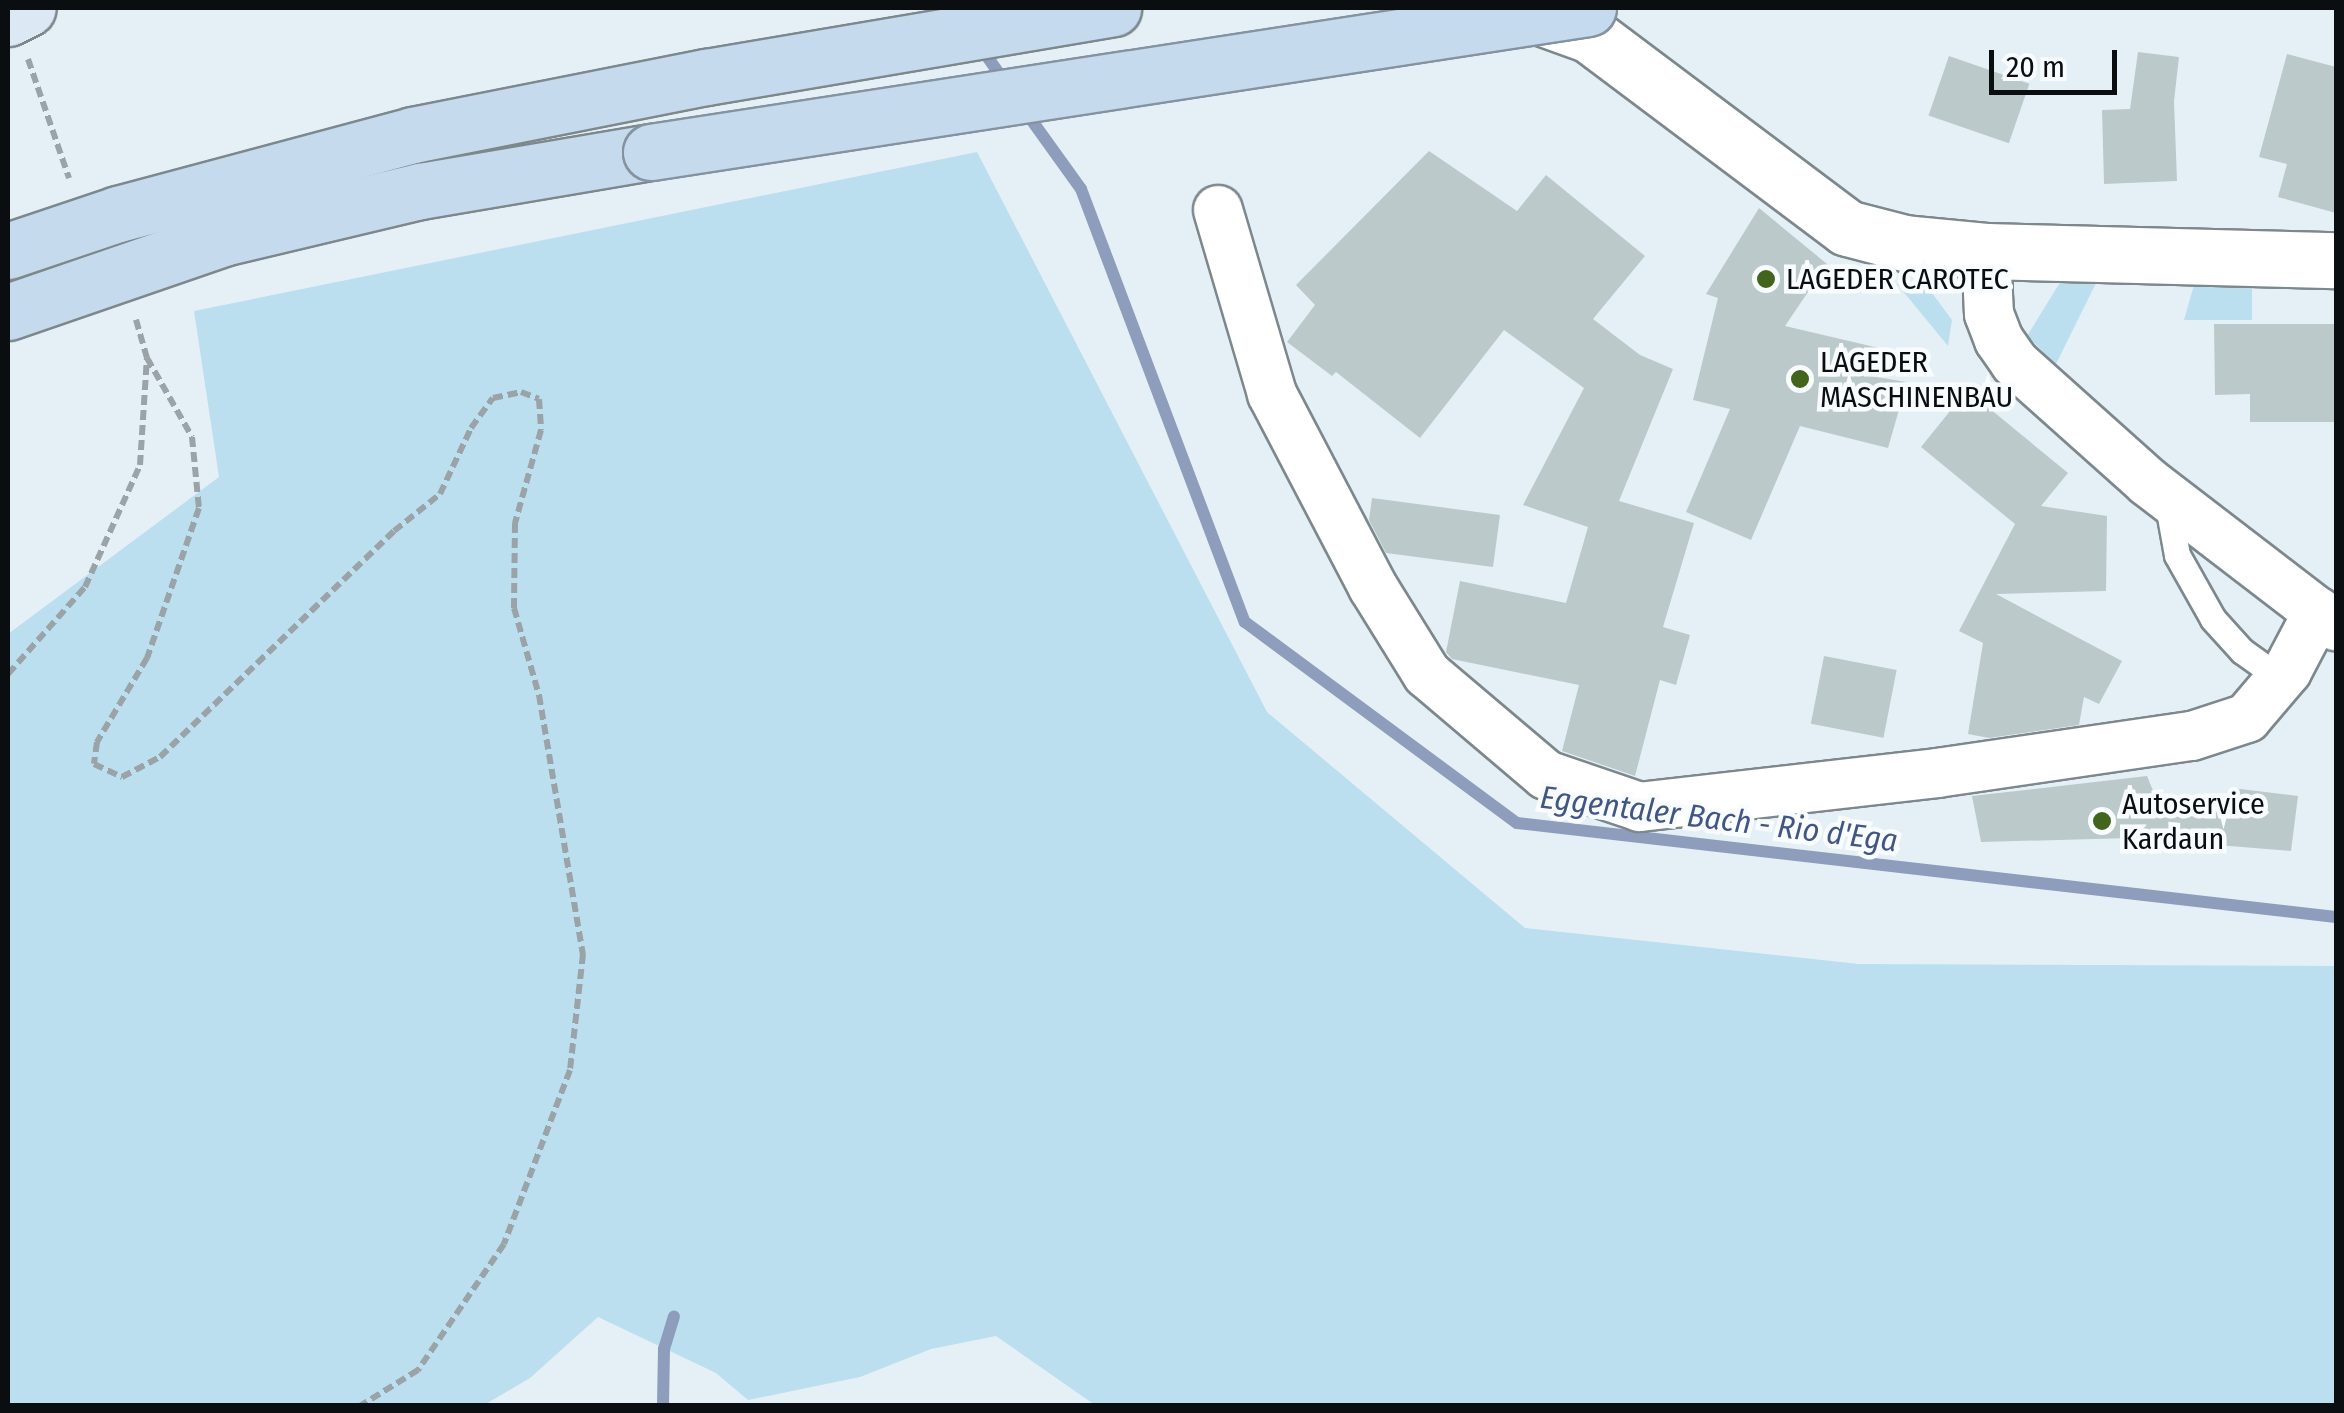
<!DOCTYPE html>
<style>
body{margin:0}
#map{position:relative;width:2344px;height:1413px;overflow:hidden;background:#e5f0f6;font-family:"Fira Sans Condensed",sans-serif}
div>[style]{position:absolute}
.green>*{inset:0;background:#bbdfee}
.stream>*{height:12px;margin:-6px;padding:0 6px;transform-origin:6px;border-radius:6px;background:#8d9dbb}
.building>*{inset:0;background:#bcc9cb;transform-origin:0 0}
.path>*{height:6px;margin-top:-3px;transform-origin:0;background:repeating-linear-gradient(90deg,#9aa3a8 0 10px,transparent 0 15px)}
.roads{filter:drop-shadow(2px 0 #7d888d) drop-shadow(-2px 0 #7d888d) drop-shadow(0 2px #7d888d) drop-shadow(0 -2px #7d888d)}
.lane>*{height:25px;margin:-12.5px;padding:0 12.5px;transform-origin:12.5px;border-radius:12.5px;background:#fff}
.street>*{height:48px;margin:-24px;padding:0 24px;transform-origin:24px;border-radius:24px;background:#fff}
.secondary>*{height:55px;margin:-27.5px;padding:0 27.5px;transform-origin:27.5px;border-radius:27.5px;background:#fff}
.primary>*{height:55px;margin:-27.5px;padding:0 27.5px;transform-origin:27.5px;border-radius:27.5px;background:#dce9f4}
.highway>*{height:55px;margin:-27.5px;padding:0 27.5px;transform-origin:27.5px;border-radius:27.5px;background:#c5daec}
.bridges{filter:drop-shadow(2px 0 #84939f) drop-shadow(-2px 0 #84939f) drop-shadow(0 2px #84939f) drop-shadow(0 -2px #84939f)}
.highway-bridge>*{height:55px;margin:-27.5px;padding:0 27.5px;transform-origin:27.5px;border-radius:27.5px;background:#c5daec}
.dots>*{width:28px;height:28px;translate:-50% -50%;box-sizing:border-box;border:5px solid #f8fcfe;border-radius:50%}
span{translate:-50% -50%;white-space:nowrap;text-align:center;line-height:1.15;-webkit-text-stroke:9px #f8fcfe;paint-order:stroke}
.poi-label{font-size:30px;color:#0a0e10}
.left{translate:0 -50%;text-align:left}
.water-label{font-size:32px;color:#415683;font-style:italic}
.frame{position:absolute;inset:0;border:10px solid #0a0e10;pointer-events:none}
.scale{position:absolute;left:1989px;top:50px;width:128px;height:45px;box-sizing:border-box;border:5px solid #0a0e10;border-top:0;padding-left:12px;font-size:30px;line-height:35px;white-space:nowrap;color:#0a0e10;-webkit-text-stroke:8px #f8fcfe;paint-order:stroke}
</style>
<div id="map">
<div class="green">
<div style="clip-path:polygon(977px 152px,1267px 712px,1525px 928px,1859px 964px,2336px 966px,2336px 1405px,1095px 1405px,996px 1336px,931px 1349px,860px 1377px,748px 1400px,716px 1373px,598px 1317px,530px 1378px,484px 1405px,8px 1405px,8px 634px,219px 477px,194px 311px)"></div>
<div style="clip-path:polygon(2100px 275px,2056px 364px,2027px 336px,2064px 276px)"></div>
<div style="clip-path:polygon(2196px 278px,2252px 278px,2252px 320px,2184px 320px)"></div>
<div style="clip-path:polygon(1916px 283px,1932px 293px,1952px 320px,1948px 346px,1897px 284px)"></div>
</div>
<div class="stream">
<div style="left:979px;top:45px;width:45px;rotate:54.9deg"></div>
<div style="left:1025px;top:111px;width:96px;rotate:54.3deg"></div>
<div style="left:1081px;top:189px;width:463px;rotate:69.3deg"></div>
<div style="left:1245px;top:622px;width:338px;rotate:36.5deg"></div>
<div style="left:1517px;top:823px;width:824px;rotate:6.55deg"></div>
<div style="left:663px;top:1406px;width:57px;rotate:-89deg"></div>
<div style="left:664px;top:1349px;width:34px;rotate:-73deg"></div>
</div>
<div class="building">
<div style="clip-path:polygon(2138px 52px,2179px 57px,2174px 101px,2177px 181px,2104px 184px,2102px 110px,2130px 109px)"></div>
<div style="clip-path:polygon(2287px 54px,2336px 67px,2336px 213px,2278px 197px,2287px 164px,2259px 157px)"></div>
<div style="left:1949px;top:56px;width:85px;height:63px;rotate:19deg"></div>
<div style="clip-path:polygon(1429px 151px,1517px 211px,1546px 175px,1645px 256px,1593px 319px,1640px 355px,1673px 369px,1619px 501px,1694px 523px,1663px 627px,1690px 635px,1676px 685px,1660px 680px,1635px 776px,1562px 751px,1579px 685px,1452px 659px,1446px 652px,1460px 581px,1566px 603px,1588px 527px,1523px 505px,1584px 388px,1504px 330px,1420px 438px,1336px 372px,1332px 376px,1287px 342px,1315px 305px,1296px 285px)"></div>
<div style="clip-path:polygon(1759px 208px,1827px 264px,1785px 326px,1879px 348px,1870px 376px,1907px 382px,1888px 448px,1800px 426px,1751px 540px,1686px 512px,1730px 409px,1693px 400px,1718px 298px,1706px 294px)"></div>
<div style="clip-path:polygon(2214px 324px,2336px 324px,2336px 422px,2250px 422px,2250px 394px,2215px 395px)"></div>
<div style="clip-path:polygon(1967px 390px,2068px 473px,2041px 506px,2107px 516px,2106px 591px,1996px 594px,2122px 661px,2099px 704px,2084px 697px,2079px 725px,1989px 738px,1968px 734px,1983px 643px,1959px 631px,2015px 524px,1921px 447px)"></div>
<div style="clip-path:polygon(1372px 498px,1500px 515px,1493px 567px,1386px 553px,1369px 520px)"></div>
<div style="left:1824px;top:656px;width:74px;height:69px;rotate:11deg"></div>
<div style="clip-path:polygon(2147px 776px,2156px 798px,2230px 804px,2232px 788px,2298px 796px,2291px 851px,2131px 838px,1981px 842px,1972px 796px)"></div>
</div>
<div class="path">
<div style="left:28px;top:59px;width:126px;rotate:71deg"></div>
<div style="left:147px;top:358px;width:91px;rotate:60.3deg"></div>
<div style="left:192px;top:437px;width:71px;rotate:84.4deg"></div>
<div style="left:199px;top:508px;width:159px;rotate:109.1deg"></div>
<div style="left:147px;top:658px;width:98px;rotate:120.8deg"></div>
<div style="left:97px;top:742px;width:22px;rotate:98deg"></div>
<div style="left:94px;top:764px;width:31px;rotate:25deg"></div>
<div style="left:122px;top:777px;width:43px;rotate:-27.8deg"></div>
<div style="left:160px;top:757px;width:325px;rotate:-44deg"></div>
<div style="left:394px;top:531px;width:59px;rotate:-38.8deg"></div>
<div style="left:440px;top:494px;width:73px;rotate:-64.8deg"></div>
<div style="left:471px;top:428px;width:37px;rotate:-54deg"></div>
<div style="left:493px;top:398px;width:29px;rotate:-12deg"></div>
<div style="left:521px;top:392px;width:19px;rotate:21deg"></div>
<div style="left:539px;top:399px;width:31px;rotate:86deg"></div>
<div style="left:541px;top:430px;width:97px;rotate:105.6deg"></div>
<div style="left:515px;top:523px;width:85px;rotate:90.7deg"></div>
<div style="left:514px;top:608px;width:91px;rotate:74deg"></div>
<div style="left:539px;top:695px;width:263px;rotate:80.4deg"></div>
<div style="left:583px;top:954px;width:117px;rotate:96.4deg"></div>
<div style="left:570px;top:1070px;width:186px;rotate:110.8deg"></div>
<div style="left:504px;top:1244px;width:153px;rotate:124.3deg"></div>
<div style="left:418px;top:1370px;width:68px;rotate:148.2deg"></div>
<div style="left:8px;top:674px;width:116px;rotate:-48.5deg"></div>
<div style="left:85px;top:587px;width:134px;rotate:-65.7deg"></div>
<div style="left:140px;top:465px;width:107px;rotate:-86.3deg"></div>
<div style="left:147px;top:358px;width:40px;rotate:-106deg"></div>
</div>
<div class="roads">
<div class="lane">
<div style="left:2167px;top:500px;width:56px;rotate:79.7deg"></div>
<div style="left:2177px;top:555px;width:73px;rotate:60.6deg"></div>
<div style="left:2213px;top:619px;width:43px;rotate:47.8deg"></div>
<div style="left:2242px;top:651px;width:47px;rotate:35.4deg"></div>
</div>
<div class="street">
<div style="left:1218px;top:210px;width:192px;rotate:73.6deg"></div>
<div style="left:1272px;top:394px;width:218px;rotate:62.4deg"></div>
<div style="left:1373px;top:587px;width:102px;rotate:58.2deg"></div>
<div style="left:1427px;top:674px;width:156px;rotate:40.3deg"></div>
<div style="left:1546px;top:775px;width:99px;rotate:18.8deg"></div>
<div style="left:1640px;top:807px;width:299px;rotate:-6.5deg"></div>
<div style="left:1937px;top:773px;width:258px;rotate:-8.3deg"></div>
<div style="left:2192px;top:736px;width:58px;rotate:-18.1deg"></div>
<div style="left:2247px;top:718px;width:62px;rotate:-49.6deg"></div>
<div style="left:2287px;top:671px;width:67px;rotate:-62.3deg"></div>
<div style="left:1986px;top:251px;width:63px;rotate:87.3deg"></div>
<div style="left:1989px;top:314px;width:28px;rotate:69deg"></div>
<div style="left:1999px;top:340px;width:28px;rotate:55deg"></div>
<div style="left:2015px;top:363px;width:178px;rotate:41.8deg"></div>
<div style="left:2148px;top:482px;width:237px;rotate:37.5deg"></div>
</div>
<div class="secondary">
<div style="left:1521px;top:10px;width:73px;rotate:19.9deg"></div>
<div style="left:1590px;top:35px;width:321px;rotate:36.9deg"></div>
<div style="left:1847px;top:228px;width:60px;rotate:14.5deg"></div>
<div style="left:1905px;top:243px;width:81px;rotate:5.6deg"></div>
<div style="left:1986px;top:251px;width:350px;rotate:1.5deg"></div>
</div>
<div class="primary">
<div style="left:8px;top:18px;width:22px;rotate:-27deg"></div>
</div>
<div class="highway">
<div style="left:8px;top:251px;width:116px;rotate:-18.6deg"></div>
<div style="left:118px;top:214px;width:305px;rotate:-15deg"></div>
<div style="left:413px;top:135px;width:299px;rotate:-11.2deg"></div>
<div style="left:706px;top:77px;width:413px;rotate:-9.6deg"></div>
<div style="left:8px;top:312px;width:227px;rotate:-19deg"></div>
<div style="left:223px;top:238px;width:203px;rotate:-13.4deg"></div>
<div style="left:420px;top:191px;width:234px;rotate:-9.6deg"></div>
</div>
</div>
<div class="bridges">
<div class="highway-bridge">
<div style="left:651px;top:152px;width:948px;rotate:-8.74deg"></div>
</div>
</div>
<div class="dots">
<div style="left:1766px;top:279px;background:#42641c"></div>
<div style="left:1800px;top:379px;background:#42641c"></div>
<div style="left:2102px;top:821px;background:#42641c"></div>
</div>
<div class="poi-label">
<span class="left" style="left:1786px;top:279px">LAGEDER CAROTEC</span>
<span class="left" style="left:1820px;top:379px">LAGEDER<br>MASCHINENBAU</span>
<span class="left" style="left:2122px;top:821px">Autoservice<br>Kardaun</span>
</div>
<div class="water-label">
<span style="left:1719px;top:819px;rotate:7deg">Eggentaler Bach - Rio d'Ega</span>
</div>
<div class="frame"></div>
<div class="scale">20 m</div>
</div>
